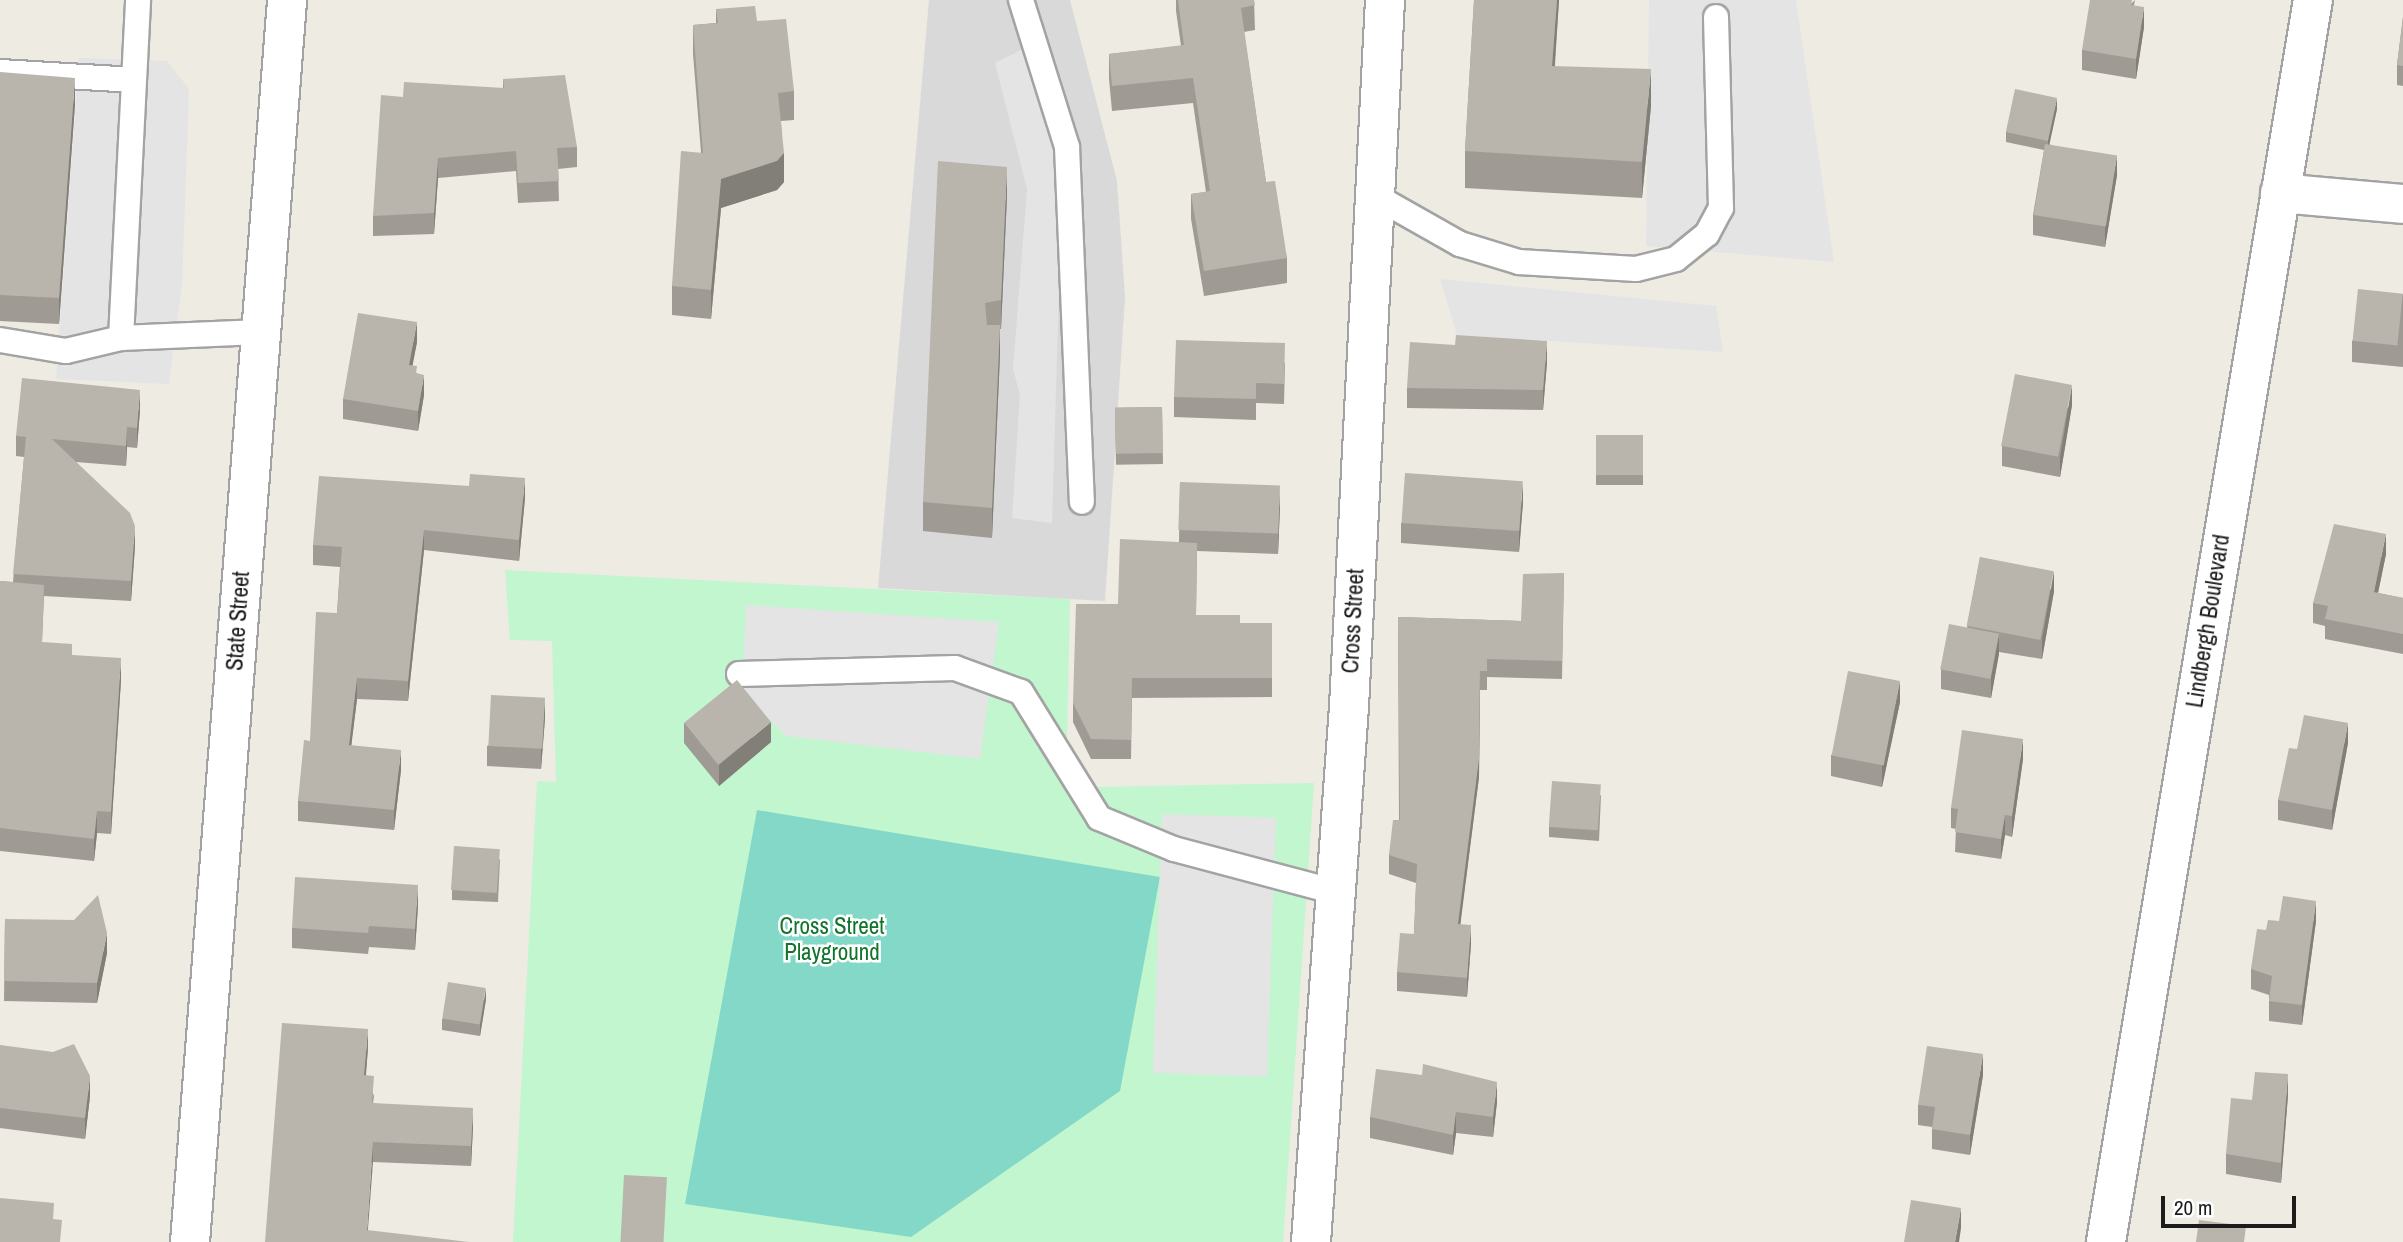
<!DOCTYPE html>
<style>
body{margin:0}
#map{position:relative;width:2403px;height:1242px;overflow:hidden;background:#edebe2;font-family:"Archivo Narrow",sans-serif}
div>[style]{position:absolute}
.residential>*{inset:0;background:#dad9d9}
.park>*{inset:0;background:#c1f6cf}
.pitch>*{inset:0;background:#84d8c8}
.parking>*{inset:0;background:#e4e4e4;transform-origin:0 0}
.roads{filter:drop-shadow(2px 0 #a3a3a3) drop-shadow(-2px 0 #a3a3a3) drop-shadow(0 2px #a3a3a3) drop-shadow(0 -2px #a3a3a3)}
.lane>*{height:24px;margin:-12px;padding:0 12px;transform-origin:12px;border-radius:12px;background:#fff}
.street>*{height:38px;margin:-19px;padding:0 19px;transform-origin:19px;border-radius:19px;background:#fff}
.wall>*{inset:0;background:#9f9b94;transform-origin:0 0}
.shaded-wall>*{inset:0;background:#827e78}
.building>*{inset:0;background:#b9b4ac;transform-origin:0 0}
span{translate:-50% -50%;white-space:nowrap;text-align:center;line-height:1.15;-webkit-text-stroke:5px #fff;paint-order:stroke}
.street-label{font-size:23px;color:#1c1c1c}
.park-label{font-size:23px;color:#11732c}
.scale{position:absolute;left:2161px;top:1196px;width:135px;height:32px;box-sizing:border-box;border:4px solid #1c1c1c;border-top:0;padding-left:9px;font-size:21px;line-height:24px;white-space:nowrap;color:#1c1c1c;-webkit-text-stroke:5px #fff;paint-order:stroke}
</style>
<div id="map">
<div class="residential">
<div style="clip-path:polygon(929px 0,1070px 0,1117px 181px,1125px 297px,1105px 601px,878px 588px)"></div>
</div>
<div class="park">
<div style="clip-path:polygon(505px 570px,1070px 599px,1067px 743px,1095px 787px,1314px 783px,1283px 1242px,513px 1242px,537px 781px,556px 782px,552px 641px,510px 640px)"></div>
</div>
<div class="pitch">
<div style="clip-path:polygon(757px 810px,1160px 877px,1120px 1091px,911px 1237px,685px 1204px)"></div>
</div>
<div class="parking">
<div style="clip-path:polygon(1649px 0,1796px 0,1834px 262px,1646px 246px)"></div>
<div style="clip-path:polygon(1025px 48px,1053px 122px,1062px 190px,1052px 523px,1012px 518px,1020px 395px,1013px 369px,1027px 189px,995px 63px)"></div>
<div style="clip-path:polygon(79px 58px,167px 61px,189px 89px,182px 285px,169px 384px,56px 379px)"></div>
<div style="clip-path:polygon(1440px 279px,1716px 306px,1723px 352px,1457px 335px)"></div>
<div style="clip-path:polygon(746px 605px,999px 622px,980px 759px,786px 736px,742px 691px)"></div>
<div style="left:1162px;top:814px;width:114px;height:259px;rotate:2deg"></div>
</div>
<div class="roads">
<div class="lane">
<div style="left:1021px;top:0;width:154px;rotate:72.6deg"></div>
<div style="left:1067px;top:147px;width:355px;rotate:87.6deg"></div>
<div style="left:0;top:72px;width:133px;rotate:3.4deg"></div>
<div style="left:1375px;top:196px;width:98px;rotate:29.5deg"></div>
<div style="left:1460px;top:244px;width:62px;rotate:17deg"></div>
<div style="left:1519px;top:262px;width:117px;rotate:3.4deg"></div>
<div style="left:1636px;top:269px;width:41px;rotate:-14deg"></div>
<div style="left:1676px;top:259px;width:40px;rotate:-39deg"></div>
<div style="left:1707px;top:234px;width:30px;rotate:-62deg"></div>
<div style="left:1721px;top:208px;width:191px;rotate:-91.5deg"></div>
<div style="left:121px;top:338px;width:338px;rotate:-87.1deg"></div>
<div style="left:0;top:340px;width:67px;rotate:9.5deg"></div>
<div style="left:66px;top:351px;width:57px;rotate:-13.3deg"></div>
<div style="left:121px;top:338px;width:139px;rotate:-2.5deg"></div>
<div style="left:739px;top:674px;width:216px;rotate:-1.6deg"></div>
<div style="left:955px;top:668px;width:70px;rotate:20deg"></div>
<div style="left:1021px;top:692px;width:148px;rotate:58.2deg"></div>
<div style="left:1099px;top:818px;width:81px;rotate:22.5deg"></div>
<div style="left:1174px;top:849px;width:168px;rotate:14.9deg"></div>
</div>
<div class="street">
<div style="left:2280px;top:193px;width:123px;rotate:5.1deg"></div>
<div style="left:190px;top:1242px;width:1246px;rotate:-85.53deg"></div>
<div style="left:1311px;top:1242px;width:537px;rotate:-85.94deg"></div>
<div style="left:1349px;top:706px;width:707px;rotate:-87.08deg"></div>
<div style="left:2106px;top:1242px;width:1259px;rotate:-80.54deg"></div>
</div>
</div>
<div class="wall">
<div style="clip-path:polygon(1176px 0,1254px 0,1255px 30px,1244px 32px,1266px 182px,1287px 258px,1287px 283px,1204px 296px,1191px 219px,1191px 194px,1206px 192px,1193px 103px,1112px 111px,1109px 79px,1109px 54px,1181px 46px,1176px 11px)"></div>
<div style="clip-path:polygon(1474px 0,1559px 0,1555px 66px,1651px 106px,1642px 198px,1465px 188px,1465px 151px)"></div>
<div style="clip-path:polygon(2135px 0,2134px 5px,2144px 27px,2136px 79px,2082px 70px,2082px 50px)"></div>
<div style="clip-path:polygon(716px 9px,757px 21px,794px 91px,794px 120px,781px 121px,784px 182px,777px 190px,721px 208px,711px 319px,672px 315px,672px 286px,701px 152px,693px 54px,693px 25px,716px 23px)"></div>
<div style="clip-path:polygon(2403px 17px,2403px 86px,2397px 85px,2397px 65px)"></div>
<div style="clip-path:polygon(0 72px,75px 104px,59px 324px,0 321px)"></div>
<div style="clip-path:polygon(503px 79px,577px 147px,577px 167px,558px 169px,559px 201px,518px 203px,516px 171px,438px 178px,434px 234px,373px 236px,373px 216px,403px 97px,503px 88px)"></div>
<div style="clip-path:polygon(2057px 109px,2049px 144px,2117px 175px,2105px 247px,2033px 235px,2033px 215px,2044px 150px,2006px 142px,2006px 132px)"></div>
<div style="clip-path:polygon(1007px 196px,1001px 329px,1000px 329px,1000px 354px,992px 538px,923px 531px,923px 502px)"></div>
<div style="clip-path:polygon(2403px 294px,2403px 367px,2352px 362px,2352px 341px)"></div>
<div style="clip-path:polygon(417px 342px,412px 365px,417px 374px,424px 395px,418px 431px,343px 419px,343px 399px)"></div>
<div style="clip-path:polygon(1547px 362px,1543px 410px,1407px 408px,1407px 388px)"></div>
<div style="clip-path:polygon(1285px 363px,1284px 404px,1256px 403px,1256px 420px,1174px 417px,1174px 397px)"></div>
<div style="clip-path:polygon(2072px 405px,2060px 477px,2002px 466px,2002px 446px)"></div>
<div style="left:1162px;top:407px;width:57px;height:47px;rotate:89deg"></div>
<div style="clip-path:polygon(140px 410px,137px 448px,127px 447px,126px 466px,76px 462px,135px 546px,131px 601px,44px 596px,42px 642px,72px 655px,121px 680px,111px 834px,97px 833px,94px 861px,0 851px,0 581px,13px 582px,24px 457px,16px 456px,16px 436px)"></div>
<div style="left:1596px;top:435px;width:47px;height:50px"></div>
<div style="clip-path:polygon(1180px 482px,1280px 506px,1278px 554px,1197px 551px,1196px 615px,1240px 623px,1272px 623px,1272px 697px,1132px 698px,1131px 759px,1091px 759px,1073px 722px,1073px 703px,1118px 604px,1179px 542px)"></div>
<div style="clip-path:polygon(525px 498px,519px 561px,424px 550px,408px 701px,357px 699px,351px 745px,401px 770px,394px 830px,298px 821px,298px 801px,310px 741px,337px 613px,340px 567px,313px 565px,313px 545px)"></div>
<div style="clip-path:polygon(1523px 502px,1519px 552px,1401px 543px,1401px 523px)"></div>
<div style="clip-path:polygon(2386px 554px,2378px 593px,2403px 598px,2403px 654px,2325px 639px,2325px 626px,2313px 623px,2313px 603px)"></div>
<div style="clip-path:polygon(1980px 557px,2054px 591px,2042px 659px,1999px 652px,1991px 698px,1941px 689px,1941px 669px,1967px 628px)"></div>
<div style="clip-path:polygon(1564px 573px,1562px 679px,1487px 677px,1487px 690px,1480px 690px,1479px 777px,1460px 924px,1471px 944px,1467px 997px,1397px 991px,1397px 972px,1414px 934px,1416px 883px,1389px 874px,1389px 855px,1399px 820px,1398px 617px,1521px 621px)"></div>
<div style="clip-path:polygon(1900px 702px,1882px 787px,1831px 776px,1831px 755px)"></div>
<div style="clip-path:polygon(545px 718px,541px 769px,487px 766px,487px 746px)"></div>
<div style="clip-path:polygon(684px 723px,771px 742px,719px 786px,684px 743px)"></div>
<div style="clip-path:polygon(2348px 743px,2332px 830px,2278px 820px,2278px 800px,2297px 749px)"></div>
<div style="clip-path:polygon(2023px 759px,2012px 837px,2005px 835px,2001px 859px,1955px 852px,1956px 829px,1951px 828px,1951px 808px)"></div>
<div style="clip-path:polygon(1601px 795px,1599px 841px,1549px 837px,1549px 827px)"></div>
<div style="clip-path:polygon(500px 859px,498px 902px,452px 900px,452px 890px)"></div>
<div style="clip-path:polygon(418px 906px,415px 950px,369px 947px,368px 954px,292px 948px,292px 928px)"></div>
<div style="clip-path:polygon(5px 919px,107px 953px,97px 1003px,4px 1001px)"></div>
<div style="clip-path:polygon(2279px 921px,2316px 921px,2302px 1025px,2269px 1021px,2269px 995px,2251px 989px,2251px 969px,2266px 930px)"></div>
<div style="clip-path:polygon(486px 999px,480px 1036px,442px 1030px,442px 1019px)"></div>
<div style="clip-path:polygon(0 1045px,90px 1096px,85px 1139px,0 1128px)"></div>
<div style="clip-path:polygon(368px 1048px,366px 1075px,374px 1096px,373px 1103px,473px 1127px,471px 1166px,373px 1162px,265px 1242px)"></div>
<div style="clip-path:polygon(1983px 1075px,1970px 1155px,1932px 1149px,1932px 1127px,1918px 1125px,1918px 1105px)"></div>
<div style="clip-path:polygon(2288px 1095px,2281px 1183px,2226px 1174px,2226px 1154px,2252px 1100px)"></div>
<div style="clip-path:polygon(1497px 1102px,1493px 1137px,1456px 1133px,1453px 1155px,1370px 1138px,1370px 1117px)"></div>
</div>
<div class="shaded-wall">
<div style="clip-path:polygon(1557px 0,1559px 0,1552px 102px,1552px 66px)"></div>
<div style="clip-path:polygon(2144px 7px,2144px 27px,2136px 79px,2136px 59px)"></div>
<div style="clip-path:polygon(1651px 69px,1651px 106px,1642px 198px,1642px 162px)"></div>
<div style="clip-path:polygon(75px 78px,75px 104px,59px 324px,59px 298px)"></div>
<div style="clip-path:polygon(2057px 98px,2057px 109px,2048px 151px,2048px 140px)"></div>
<div style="clip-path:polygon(784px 153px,784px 182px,777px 190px,721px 208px,711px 319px,711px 290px,721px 179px)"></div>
<div style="clip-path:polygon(2117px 155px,2117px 175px,2105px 247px,2105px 227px)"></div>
<div style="clip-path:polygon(438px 158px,438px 178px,434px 234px,434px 213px)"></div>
<div style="clip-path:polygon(1007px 167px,1007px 196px,1001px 329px,1001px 300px)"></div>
<div style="clip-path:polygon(417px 322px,417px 342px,409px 385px,409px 365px)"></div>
<div style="clip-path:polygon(1000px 325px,1000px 354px,992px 538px,992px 508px)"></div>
<div style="clip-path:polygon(1547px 341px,1547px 362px,1543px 410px,1543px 390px)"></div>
<div style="clip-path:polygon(424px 375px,424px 395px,418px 431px,418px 411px)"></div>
<div style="clip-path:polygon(2072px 385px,2072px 405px,2060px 477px,2060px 457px)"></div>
<div style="clip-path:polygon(140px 390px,140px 410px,137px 448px,137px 428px)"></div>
<div style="clip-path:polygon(127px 427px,127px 447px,126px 466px,126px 446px)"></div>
<div style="clip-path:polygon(525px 478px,525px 498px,519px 561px,519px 540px)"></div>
<div style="clip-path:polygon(1523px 482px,1523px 502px,1519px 552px,1519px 532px)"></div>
<div style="clip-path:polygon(1280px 486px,1280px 506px,1278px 554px,1278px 534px)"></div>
<div style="clip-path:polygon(135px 526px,135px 546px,131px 601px,131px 581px)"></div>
<div style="clip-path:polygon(424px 530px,424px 550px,408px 701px,408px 681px)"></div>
<div style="clip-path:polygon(2386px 534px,2386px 554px,2374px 612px,2374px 592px)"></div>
<div style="clip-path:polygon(2054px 571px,2054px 591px,2042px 659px,2042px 639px)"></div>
<div style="clip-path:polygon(1999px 634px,1999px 654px,1991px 698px,1991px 678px)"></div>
<div style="clip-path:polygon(121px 658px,121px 680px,111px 834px,111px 812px)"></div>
<div style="clip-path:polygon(1480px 671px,1479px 777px,1458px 943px,1458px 924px)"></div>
<div style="clip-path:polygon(357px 678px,357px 699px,349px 765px,349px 745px)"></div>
<div style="clip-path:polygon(1900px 681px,1900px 702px,1882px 787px,1882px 766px)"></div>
<div style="clip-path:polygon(545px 698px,545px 718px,541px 769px,541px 749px)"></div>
<div style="clip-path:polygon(771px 722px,771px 742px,719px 786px,719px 765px)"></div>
<div style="clip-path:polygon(2348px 723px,2348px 743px,2332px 830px,2332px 810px)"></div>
<div style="clip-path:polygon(2023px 739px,2023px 759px,2012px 837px,2012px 816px)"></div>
<div style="clip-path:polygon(401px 750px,401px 770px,394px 830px,394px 810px)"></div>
<div style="clip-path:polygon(97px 811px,97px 833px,94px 861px,94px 839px)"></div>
<div style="clip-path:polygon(2005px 815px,2005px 835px,2001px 859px,2001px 839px)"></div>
<div style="clip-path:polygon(418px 885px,418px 906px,415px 950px,415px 929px)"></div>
<div style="clip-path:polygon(2316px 901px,2316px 921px,2302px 1025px,2302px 1005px)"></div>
<div style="clip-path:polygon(1471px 925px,1471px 944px,1467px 997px,1467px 978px)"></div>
<div style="clip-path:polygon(107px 933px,107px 953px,97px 1003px,97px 983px)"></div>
<div style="clip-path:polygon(486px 988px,486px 999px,480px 1036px,480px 1025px)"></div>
<div style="clip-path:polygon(368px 1029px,368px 1048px,364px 1095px,364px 1075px)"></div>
<div style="clip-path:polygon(1983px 1054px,1983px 1075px,1970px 1155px,1970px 1135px)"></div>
<div style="clip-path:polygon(2288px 1074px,2288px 1095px,2281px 1183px,2281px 1163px)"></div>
<div style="clip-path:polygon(90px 1076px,90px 1096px,85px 1139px,85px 1118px)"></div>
<div style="clip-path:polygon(1497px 1082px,1497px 1102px,1493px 1137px,1493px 1117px)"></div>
<div style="clip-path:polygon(473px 1108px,473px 1127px,471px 1166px,471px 1146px)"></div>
<div style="clip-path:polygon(1456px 1112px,1456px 1133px,1453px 1155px,1453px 1135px)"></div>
<div style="clip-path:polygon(373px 1142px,373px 1162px,367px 1242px,367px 1230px)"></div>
<div style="clip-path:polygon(1961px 1208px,1961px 1228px,1959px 1242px,1955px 1242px)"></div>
</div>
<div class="building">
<div style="clip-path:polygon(1178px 0,1254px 0,1255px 5px,1241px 8px,1266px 182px,1275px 181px,1287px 258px,1204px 271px,1191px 194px,1210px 191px,1193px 78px,1112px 86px,1109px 54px,1184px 45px)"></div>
<div style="clip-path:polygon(1474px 0,1557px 0,1552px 66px,1651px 69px,1642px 162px,1465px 151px)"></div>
<div style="clip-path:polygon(2090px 0,2132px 0,2131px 5px,2144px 7px,2136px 59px,2082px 50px)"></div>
<div style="clip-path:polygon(755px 6px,757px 21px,786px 19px,794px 91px,778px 93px,784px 153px,777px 161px,721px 179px,711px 290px,672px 286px,681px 151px,703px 153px,693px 25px,718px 23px,716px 9px)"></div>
<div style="clip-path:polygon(2403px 17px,2403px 66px,2397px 65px)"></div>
<div style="clip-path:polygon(0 72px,75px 78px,59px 298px,0 295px)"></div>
<div style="clip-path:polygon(565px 75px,577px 147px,557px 148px,559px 181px,518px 183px,516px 151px,438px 158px,434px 213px,373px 216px,381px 95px,403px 97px,404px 82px,504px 88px,503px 79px)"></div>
<div style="left:2015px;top:89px;width:43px;height:44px;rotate:12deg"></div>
<div style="left:2045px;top:144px;width:73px;height:72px;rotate:9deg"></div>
<div style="clip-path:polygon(938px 161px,1007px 167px,1001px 300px,985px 303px,987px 325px,1000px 325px,992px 508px,923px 502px)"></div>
<div style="left:2358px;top:289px;width:45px;height:52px;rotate:6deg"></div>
<div style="clip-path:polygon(358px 313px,417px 322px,409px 365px,417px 366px,416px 373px,424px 375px,418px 411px,343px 399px)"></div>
<div style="clip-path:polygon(1456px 335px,1547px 341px,1543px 390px,1407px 388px,1410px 342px,1455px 345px)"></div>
<div style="clip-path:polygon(1176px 340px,1285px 343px,1284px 384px,1256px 383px,1256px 399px,1174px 397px)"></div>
<div style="left:2015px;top:374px;width:58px;height:73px;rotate:11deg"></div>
<div style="clip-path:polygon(22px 378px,140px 390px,137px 428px,127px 427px,126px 446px,52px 439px,130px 513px,135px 526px,131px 581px,13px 574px,26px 437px,16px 436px)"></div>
<div style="left:1162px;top:407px;width:46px;height:47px;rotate:89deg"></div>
<div style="left:1596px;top:435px;width:47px;height:40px"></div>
<div style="left:1405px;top:473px;width:118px;height:50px;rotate:4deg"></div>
<div style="clip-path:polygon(470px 474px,525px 478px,519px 540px,424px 530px,408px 681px,357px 678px,349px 745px,401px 750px,394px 810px,298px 801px,304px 740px,310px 741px,316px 612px,337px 613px,342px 547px,313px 545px,319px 476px,469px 486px)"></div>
<div style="left:1180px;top:482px;width:100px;height:48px;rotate:2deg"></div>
<div style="clip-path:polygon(2334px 524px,2386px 534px,2374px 592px,2403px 598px,2403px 634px,2325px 619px,2328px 606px,2313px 603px)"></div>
<div style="clip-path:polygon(1120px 539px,1197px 543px,1196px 615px,1240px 615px,1240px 623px,1272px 623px,1272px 678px,1132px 678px,1131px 740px,1091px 739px,1073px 703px,1076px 604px,1118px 604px)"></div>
<div style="left:1980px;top:557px;width:75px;height:70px;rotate:11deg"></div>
<div style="clip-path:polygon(1564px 573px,1562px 661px,1487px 659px,1487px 671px,1480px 671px,1479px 759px,1458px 924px,1471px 925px,1467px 978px,1397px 972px,1400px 933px,1414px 934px,1417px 864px,1389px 855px,1393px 820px,1400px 820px,1398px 617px,1521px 621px,1523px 574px)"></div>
<div style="clip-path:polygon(0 581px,44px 585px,42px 642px,72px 644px,72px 655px,121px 658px,111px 812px,97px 811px,94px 839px,0 828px)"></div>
<div style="left:1949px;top:624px;width:51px;height:46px;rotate:11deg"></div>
<div style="left:1848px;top:671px;width:53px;height:86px;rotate:11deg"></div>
<div style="left:737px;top:680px;width:54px;height:68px;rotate:51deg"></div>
<div style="left:491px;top:695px;width:54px;height:51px;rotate:3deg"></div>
<div style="clip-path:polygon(2304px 715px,2348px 723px,2332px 810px,2278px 800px,2289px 748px,2297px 749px)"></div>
<div style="clip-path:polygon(1962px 730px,2023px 739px,2012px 816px,2005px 815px,2001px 839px,1955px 832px,1958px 809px,1951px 808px)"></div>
<div style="left:1552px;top:781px;width:49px;height:46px;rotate:4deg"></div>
<div style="left:454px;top:846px;width:46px;height:44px;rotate:4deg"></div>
<div style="clip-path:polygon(295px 877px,418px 885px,415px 929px,369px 926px,368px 933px,292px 928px)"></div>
<div style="clip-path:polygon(98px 895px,107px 933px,97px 983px,4px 981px,5px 919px,74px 920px)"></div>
<div style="clip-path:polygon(2283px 896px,2316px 901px,2302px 1005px,2269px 1001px,2272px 976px,2251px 969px,2257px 929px,2266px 930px,2268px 920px,2279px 921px)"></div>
<div style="left:448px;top:982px;width:38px;height:37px;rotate:9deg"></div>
<div style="clip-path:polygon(282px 1023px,368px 1029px,364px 1075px,374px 1076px,372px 1103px,473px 1108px,471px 1146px,373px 1142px,367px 1230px,469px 1242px,265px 1242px)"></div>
<div style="clip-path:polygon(74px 1044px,90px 1076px,85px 1118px,0 1108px,0 1045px,53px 1052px)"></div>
<div style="clip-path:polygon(1927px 1046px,1983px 1054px,1970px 1135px,1932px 1129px,1935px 1107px,1918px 1105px)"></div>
<div style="clip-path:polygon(1423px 1064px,1497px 1082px,1493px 1117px,1456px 1112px,1453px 1135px,1370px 1117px,1376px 1069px,1422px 1075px)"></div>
<div style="clip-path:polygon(2255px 1072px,2288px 1074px,2281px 1163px,2226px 1154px,2231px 1098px,2252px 1100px)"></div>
<div style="left:624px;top:1175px;width:43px;height:67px;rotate:3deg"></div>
<div style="clip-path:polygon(0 1198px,54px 1203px,53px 1219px,62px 1220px,60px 1242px,0 1242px)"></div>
<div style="clip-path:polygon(1911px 1200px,1961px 1208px,1955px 1242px,1904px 1242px)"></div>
<div style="clip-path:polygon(2199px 1220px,2246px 1226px,2244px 1242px,2196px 1242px)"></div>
</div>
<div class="street-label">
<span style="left:238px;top:621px;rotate:-86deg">State Street</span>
<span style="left:1353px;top:621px;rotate:-87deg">Cross Street</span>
<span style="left:2208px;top:621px;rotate:-81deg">Lindbergh Boulevard</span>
</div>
<div class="park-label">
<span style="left:832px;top:939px">Cross Street<br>Playground</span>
</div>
<div class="scale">20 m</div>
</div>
